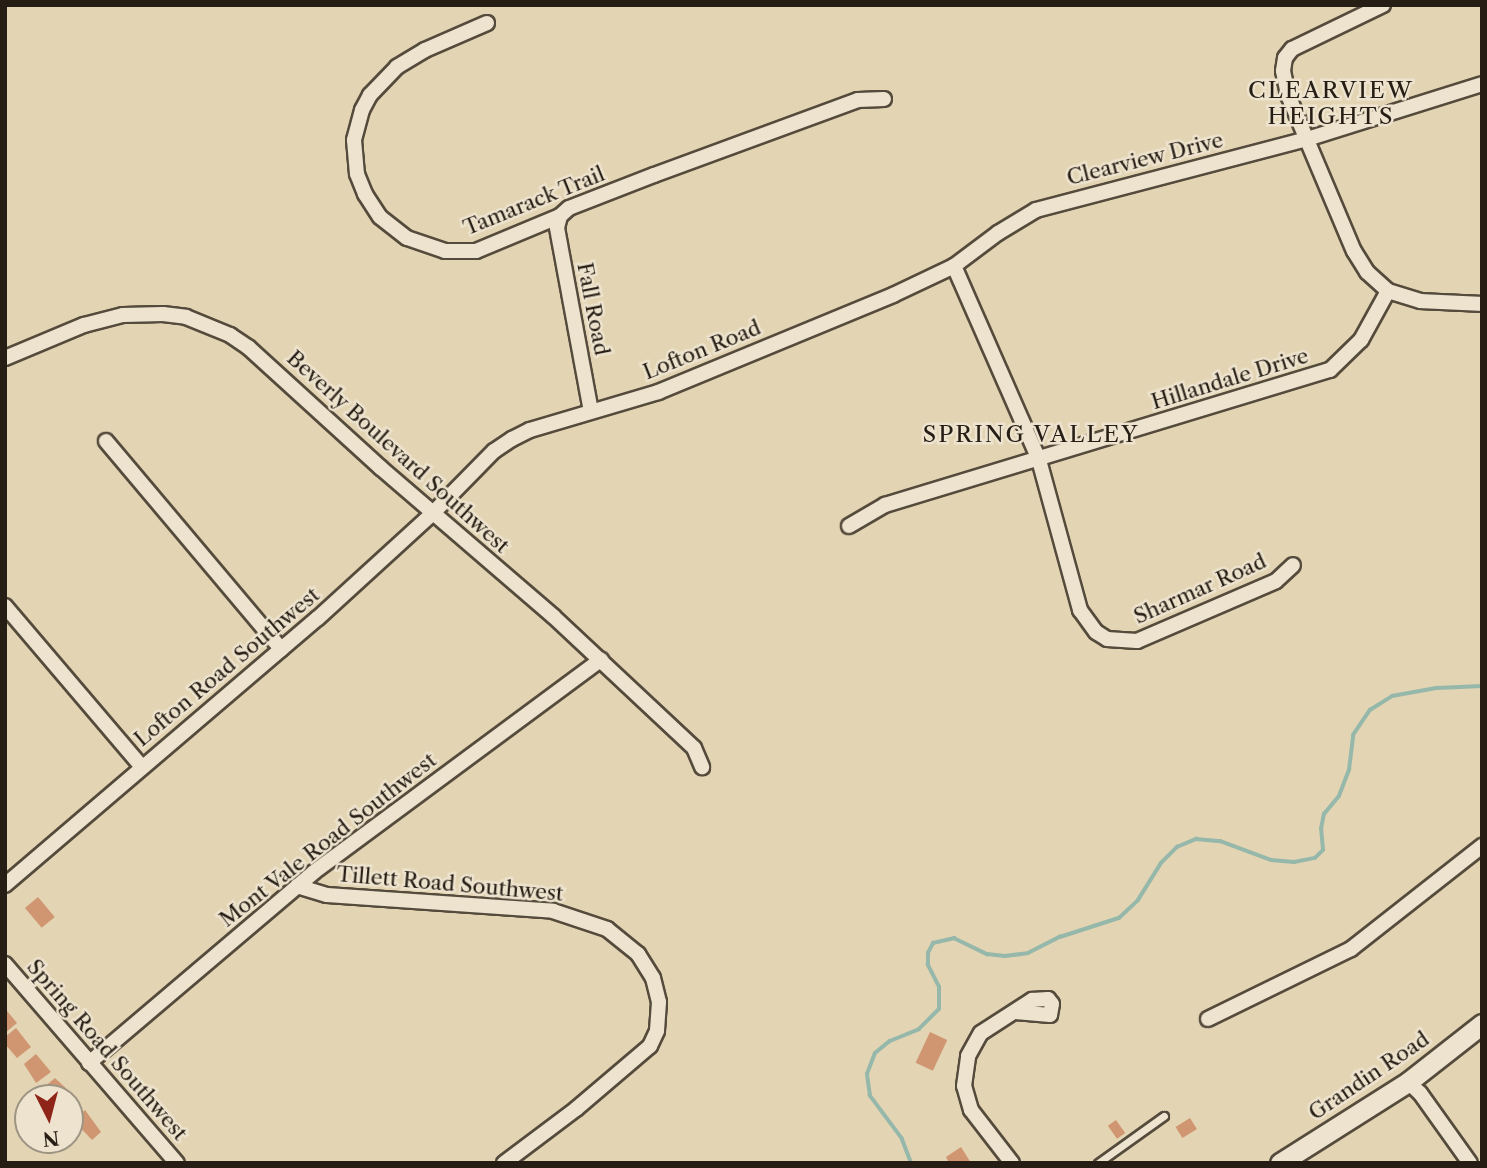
<!DOCTYPE html>
<style>
body{margin:0}
#map{position:relative;width:1487px;height:1168px;overflow:hidden;background:#e3d4b3;font-family:"Libre Caslon Text",serif}
div>[style]{position:absolute}
.stream>*{height:3.5px;margin:-1.75px;padding:0 1.75px;transform-origin:1.75px;border-radius:1.75px;background:#95b8ab}
.building>*{inset:0;background:#cf9671;transform-origin:0 0}
.roads{filter:drop-shadow(2px 0 #554b3c) drop-shadow(-2px 0 #554b3c) drop-shadow(0 2px #554b3c) drop-shadow(0 -2px #554b3c)}
.service>*{height:7px;margin:-3.5px;padding:0 3.5px;transform-origin:3.5px;border-radius:3.5px;background:#ede3ce}
.minor>*{height:14px;margin:-7px;padding:0 7px;transform-origin:7px;border-radius:7px;background:#ede3ce}
.tertiary>*{height:19px;margin:-9.5px;padding:0 9.5px;transform-origin:9.5px;border-radius:9.5px;background:#ede3ce}
span{translate:-50% -50%;white-space:nowrap;text-align:center;line-height:1.15;-webkit-text-stroke:5px #ede3ce;paint-order:stroke}
.street-label{font-size:21px;color:#261d14}
.neighbourhood-label{font-size:23px;color:#261d14;letter-spacing:2px}
.frame{position:absolute;inset:0;border:7px solid #261d14;pointer-events:none}
.north{position:absolute;left:14px;top:1084px;width:70px;height:70px;box-sizing:border-box;background:#ede3ce;border:2px solid #9d9484;border-radius:50%;rotate:174deg;font-size:19px;font-weight:700;line-height:28px;text-align:center;color:#261d14}
.north::after{content:'';display:block;margin:auto;width:24px;height:32px;background:#8f2418;clip-path:polygon(50% 0,100% 100%,50% 72%,0 100%)}
</style>
<div id="map">
<div class="stream">
<div style="left:911px;top:1163px;width:26px;rotate:-111deg"></div>
<div style="left:902px;top:1139px;width:54px;rotate:-126.7deg"></div>
<div style="left:870px;top:1096px;width:22px;rotate:-98deg"></div>
<div style="left:867px;top:1074px;width:22px;rotate:-69deg"></div>
<div style="left:875px;top:1053px;width:19px;rotate:-39deg"></div>
<div style="left:890px;top:1041px;width:31px;rotate:-22deg"></div>
<div style="left:919px;top:1029px;width:28px;rotate:-45deg"></div>
<div style="left:939px;top:1009px;width:22px;rotate:-90deg"></div>
<div style="left:939px;top:987px;width:25px;rotate:-117deg"></div>
<div style="left:928px;top:965px;width:12px;rotate:-90deg"></div>
<div style="left:928px;top:953px;width:11px;rotate:-63deg"></div>
<div style="left:933px;top:943px;width:22px;rotate:-13deg"></div>
<div style="left:954px;top:938px;width:37px;rotate:26deg"></div>
<div style="left:987px;top:954px;width:18px;rotate:6deg"></div>
<div style="left:1005px;top:956px;width:23px;rotate:-7deg"></div>
<div style="left:1028px;top:953px;width:36px;rotate:-27deg"></div>
<div style="left:1060px;top:937px;width:62px;rotate:-17.9deg"></div>
<div style="left:1119px;top:918px;width:26px;rotate:-43deg"></div>
<div style="left:1138px;top:900px;width:44px;rotate:-58.1deg"></div>
<div style="left:1161px;top:863px;width:23px;rotate:-45deg"></div>
<div style="left:1177px;top:847px;width:21px;rotate:-23deg"></div>
<div style="left:1196px;top:839px;width:24px;rotate:5deg"></div>
<div style="left:1220px;top:841px;width:54px;rotate:20.4deg"></div>
<div style="left:1271px;top:860px;width:23px;rotate:5deg"></div>
<div style="left:1294px;top:862px;width:21px;rotate:-11deg"></div>
<div style="left:1315px;top:858px;width:11px;rotate:-45deg"></div>
<div style="left:1323px;top:850px;width:21px;rotate:-95deg"></div>
<div style="left:1321px;top:829px;width:15px;rotate:-79deg"></div>
<div style="left:1324px;top:814px;width:23px;rotate:-50deg"></div>
<div style="left:1339px;top:796px;width:28px;rotate:-69deg"></div>
<div style="left:1349px;top:770px;width:35px;rotate:-83deg"></div>
<div style="left:1353px;top:735px;width:30px;rotate:-56deg"></div>
<div style="left:1370px;top:710px;width:26px;rotate:-32deg"></div>
<div style="left:1392px;top:696px;width:46px;rotate:-10.1deg"></div>
<div style="left:1437px;top:688px;width:45px;rotate:-2.5deg"></div>
</div>
<div class="building">
<div style="left:38px;top:897px;width:26px;height:17px;rotate:50deg"></div>
<div style="clip-path:polygon(7px 1011px,17px 1023px,5px 1033px,5px 1012px)"></div>
<div style="clip-path:polygon(16px 1028px,31px 1047px,17px 1058px,5px 1044px,5px 1037px)"></div>
<div style="left:930px;top:1032px;width:19px;height:34px;rotate:25deg"></div>
<div style="clip-path:polygon(36px 1054px,51px 1072px,36px 1083px,24px 1064px)"></div>
<div style="clip-path:polygon(55px 1078px,71px 1093px,65px 1098px,52px 1098px,43px 1088px)"></div>
<div style="clip-path:polygon(85px 1110px,101px 1132px,92px 1140px,73px 1120px)"></div>
<div style="left:1190px;top:1118px;width:13px;height:17px;rotate:58deg"></div>
<div style="left:1116px;top:1120px;width:16px;height:10px;rotate:55deg"></div>
<div style="clip-path:polygon(961px 1147px,971px 1163px,949px 1163px,946px 1157px)"></div>
</div>
<div class="roads">
<div class="service">
<div style="left:1098px;top:1163px;width:81px;rotate:-35.5deg"></div>
</div>
<div class="minor">
<div style="left:1383px;top:5px;width:101px;rotate:154.2deg"></div>
<div style="left:1292px;top:49px;width:11px;rotate:128deg"></div>
<div style="left:1285px;top:58px;width:13px;rotate:99deg"></div>
<div style="left:1283px;top:71px;width:25px;rotate:78deg"></div>
<div style="left:1288px;top:95px;width:169px;rotate:67.1deg"></div>
<div style="left:1354px;top:251px;width:25px;rotate:58deg"></div>
<div style="left:1367px;top:272px;width:28px;rotate:42deg"></div>
<div style="left:1388px;top:291px;width:34px;rotate:17deg"></div>
<div style="left:1421px;top:301px;width:61px;rotate:2.8deg"></div>
<div style="left:487px;top:23px;width:68px;rotate:156.5deg"></div>
<div style="left:425px;top:50px;width:33px;rotate:149deg"></div>
<div style="left:397px;top:67px;width:39px;rotate:134deg"></div>
<div style="left:370px;top:95px;width:17px;rotate:118deg"></div>
<div style="left:362px;top:110px;width:31px;rotate:105deg"></div>
<div style="left:354px;top:140px;width:34px;rotate:85deg"></div>
<div style="left:357px;top:174px;width:22px;rotate:68deg"></div>
<div style="left:365px;top:194px;width:27px;rotate:57deg"></div>
<div style="left:380px;top:217px;width:34px;rotate:38deg"></div>
<div style="left:407px;top:238px;width:40px;rotate:18.9deg"></div>
<div style="left:445px;top:251px;width:31px"></div>
<div style="left:476px;top:251px;width:91px;rotate:-22.6deg"></div>
<div style="left:560px;top:216px;width:12px;rotate:-42deg"></div>
<div style="left:569px;top:208px;width:91px;rotate:-21.2deg"></div>
<div style="left:654px;top:175px;width:217px;rotate:-20.2deg"></div>
<div style="left:858px;top:100px;width:26px;rotate:-2deg"></div>
<div style="left:560px;top:216px;width:12px;rotate:104deg"></div>
<div style="left:557px;top:228px;width:186px;rotate:79.5deg"></div>
<div style="left:954px;top:266px;width:212px;rotate:66.3deg"></div>
<div style="left:1039px;top:460px;width:156px;rotate:74.7deg"></div>
<div style="left:1080px;top:610px;width:27px;rotate:54deg"></div>
<div style="left:1096px;top:632px;width:13px;rotate:32deg"></div>
<div style="left:1107px;top:639px;width:30px;rotate:4deg"></div>
<div style="left:1137px;top:641px;width:151px;rotate:-23.3deg"></div>
<div style="left:1276px;top:581px;width:23px;rotate:-43deg"></div>
<div style="left:5px;top:358px;width:86px;rotate:-22.7deg"></div>
<div style="left:84px;top:325px;width:40px;rotate:-14.4deg"></div>
<div style="left:123px;top:315px;width:40px;rotate:-1.4deg"></div>
<div style="left:163px;top:314px;width:23px;rotate:7deg"></div>
<div style="left:186px;top:317px;width:48px;rotate:22.2deg"></div>
<div style="left:230px;top:335px;width:23px;rotate:34deg"></div>
<div style="left:249px;top:348px;width:178px;rotate:42.3deg"></div>
<div style="left:381px;top:468px;width:227px;rotate:40.7deg"></div>
<div style="left:553px;top:616px;width:193px;rotate:43.1deg"></div>
<div style="left:694px;top:748px;width:21px;rotate:67deg"></div>
<div style="left:106px;top:441px;width:272px;rotate:49.9deg"></div>
<div style="left:849px;top:526px;width:42px;rotate:-30.3deg"></div>
<div style="left:885px;top:505px;width:465px;rotate:-16.9deg"></div>
<div style="left:1330px;top:370px;width:43px;rotate:-44.1deg"></div>
<div style="left:1361px;top:340px;width:56px;rotate:-61.1deg"></div>
<div style="left:5px;top:606px;width:211px;rotate:49.6deg"></div>
<div style="left:5px;top:885px;width:411px;rotate:-40.5deg"></div>
<div style="left:318px;top:618px;width:156px;rotate:-42.4deg"></div>
<div style="left:433px;top:513px;width:87px;rotate:-45.5deg"></div>
<div style="left:494px;top:451px;width:22px;rotate:-34deg"></div>
<div style="left:512px;top:439px;width:20px;rotate:-27deg"></div>
<div style="left:530px;top:430px;width:134px;rotate:-16.5deg"></div>
<div style="left:658px;top:392px;width:254px;rotate:-22.4deg"></div>
<div style="left:893px;top:295px;width:68px;rotate:-25.4deg"></div>
<div style="left:954px;top:266px;width:55px;rotate:-36.9deg"></div>
<div style="left:998px;top:233px;width:44px;rotate:-31.2deg"></div>
<div style="left:1036px;top:210px;width:280px;rotate:-14.7deg"></div>
<div style="left:1307px;top:139px;width:183px;rotate:-17.4deg"></div>
<div style="left:297px;top:886px;width:31px;rotate:17deg"></div>
<div style="left:327px;top:895px;width:227px;rotate:4deg"></div>
<div style="left:553px;top:911px;width:57px;rotate:18.4deg"></div>
<div style="left:607px;top:929px;width:40px;rotate:39deg"></div>
<div style="left:638px;top:954px;width:28px;rotate:58deg"></div>
<div style="left:653px;top:978px;width:25px;rotate:76deg"></div>
<div style="left:659px;top:1002px;width:29px;rotate:94deg"></div>
<div style="left:657px;top:1031px;width:17px;rotate:115deg"></div>
<div style="left:650px;top:1046px;width:97px;rotate:139.6deg"></div>
<div style="left:576px;top:1109px;width:90px;rotate:143.1deg"></div>
<div style="left:5px;top:964px;width:263px;rotate:49.2deg"></div>
<div style="left:1208px;top:1019px;width:159px;rotate:-26.1deg"></div>
<div style="left:1351px;top:949px;width:167px;rotate:-38.2deg"></div>
<div style="left:89px;top:1063px;width:295px;rotate:-40.3deg"></div>
<div style="left:314px;top:872px;width:357px;rotate:-36.5deg"></div>
<div style="left:1408px;top:1082px;width:16px;rotate:43deg"></div>
<div style="left:1420px;top:1093px;width:86px;rotate:54.5deg"></div>
<div style="left:1012px;top:1163px;width:67px;rotate:-127.7deg"></div>
<div style="left:971px;top:1110px;width:25px;rotate:-106deg"></div>
<div style="left:964px;top:1086px;width:30px;rotate:-82deg"></div>
<div style="left:968px;top:1056px;width:26px;rotate:-61deg"></div>
<div style="left:981px;top:1033px;width:61px;rotate:-32.9deg"></div>
<div style="left:1032px;top:1000px;width:16px;rotate:-4deg"></div>
<div style="left:1048px;top:999px;width:6px;rotate:51deg"></div>
<div style="left:1052px;top:1004px;width:11px;rotate:100deg"></div>
<div style="left:1050px;top:1015px;width:35px;rotate:-175deg"></div>
</div>
<div class="tertiary">
<div style="left:1280px;top:1163px;width:151px;rotate:-32.3deg"></div>
<div style="left:1408px;top:1082px;width:94px;rotate:-38.1deg"></div>
</div>
</div>
<div class="street-label">
<span style="left:1145px;top:159px;rotate:-14deg">Clearview Drive</span>
<span style="left:534px;top:201px;rotate:-22deg">Tamarack Trail</span>
<span style="left:593px;top:309px;rotate:79deg">Fall Road</span>
<span style="left:702px;top:350px;rotate:-22deg">Lofton Road</span>
<span style="left:1230px;top:379px;rotate:-17deg">Hillandale Drive</span>
<span style="left:398px;top:452px;rotate:42deg">Beverly Boulevard Southwest</span>
<span style="left:1200px;top:589px;rotate:-24deg">Sharmar Road</span>
<span style="left:227px;top:667px;rotate:-40deg">Lofton Road Southwest</span>
<span style="left:328px;top:840px;rotate:-38deg">Mont Vale Road Southwest</span>
<span style="left:450px;top:884px;rotate:5deg">Tillett Road Southwest</span>
<span style="left:107px;top:1050px;rotate:49deg">Spring Road Southwest</span>
<span style="left:1369px;top:1076px;rotate:-34deg">Grandin Road</span>
</div>
<div class="neighbourhood-label">
<span style="left:1331px;top:103px">CLEARVIEW<br>HEIGHTS</span>
<span style="left:1031px;top:434px">SPRING VALLEY</span>
</div>
<div class="frame"></div>
<div class="north">N</div>
</div>
